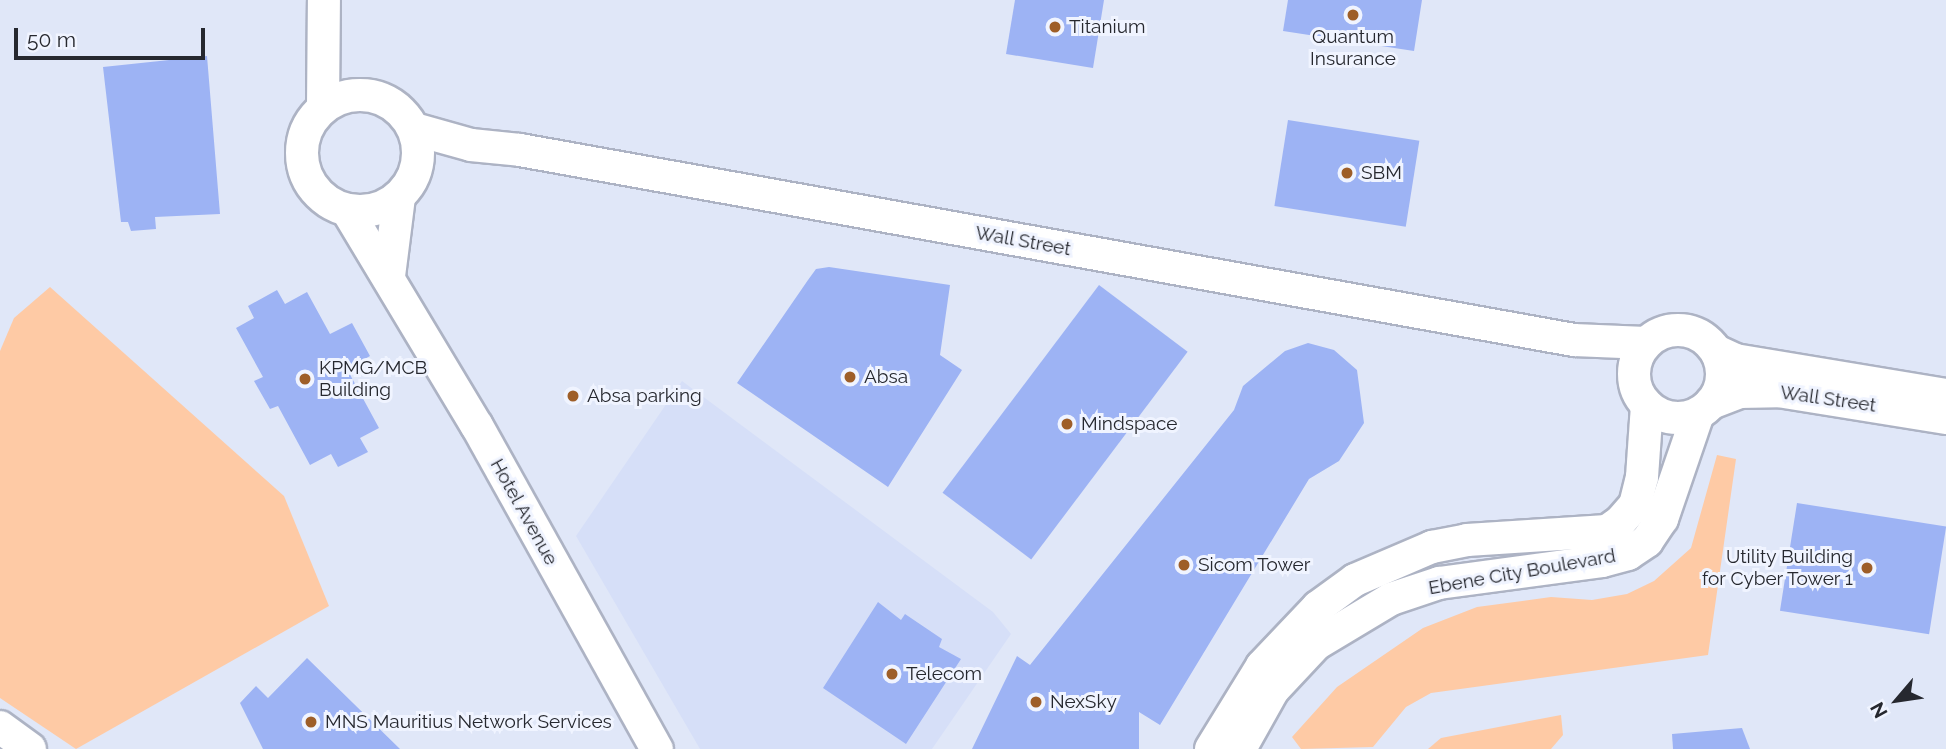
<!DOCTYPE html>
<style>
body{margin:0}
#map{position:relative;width:1946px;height:749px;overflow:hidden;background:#e0e7f8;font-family:Raleway,sans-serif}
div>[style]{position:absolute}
.built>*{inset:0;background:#d6dff8}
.green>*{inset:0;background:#fecaa5}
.building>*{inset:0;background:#9db3f4;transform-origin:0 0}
.roads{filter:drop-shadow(2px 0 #adb3c4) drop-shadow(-2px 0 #adb3c4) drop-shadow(0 2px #adb3c4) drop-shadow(0 -2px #adb3c4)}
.minor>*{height:32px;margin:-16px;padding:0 16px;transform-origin:16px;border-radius:16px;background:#fff}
.minor>.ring{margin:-16px;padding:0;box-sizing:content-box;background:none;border:32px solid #fff;border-radius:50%}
.dots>*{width:19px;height:19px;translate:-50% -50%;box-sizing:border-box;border:4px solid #f0f4ff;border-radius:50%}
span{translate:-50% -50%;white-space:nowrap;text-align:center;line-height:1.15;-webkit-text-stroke:6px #f0f4ff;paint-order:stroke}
.poi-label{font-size:19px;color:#26282f}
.left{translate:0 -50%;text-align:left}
.right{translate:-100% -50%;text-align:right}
.street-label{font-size:19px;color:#26282f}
.north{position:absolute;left:1862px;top:665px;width:70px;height:70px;-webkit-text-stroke:5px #f0f4ff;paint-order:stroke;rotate:241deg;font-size:19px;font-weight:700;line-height:28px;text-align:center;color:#26282f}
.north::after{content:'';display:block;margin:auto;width:24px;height:32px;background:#26282f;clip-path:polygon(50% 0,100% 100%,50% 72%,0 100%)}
.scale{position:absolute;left:14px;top:28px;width:191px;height:32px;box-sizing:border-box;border:4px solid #26282f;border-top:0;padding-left:9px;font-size:21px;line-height:24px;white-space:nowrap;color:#26282f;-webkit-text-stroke:5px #f0f4ff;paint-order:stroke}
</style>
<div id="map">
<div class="built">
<div style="clip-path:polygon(682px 381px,993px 612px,1011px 634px,932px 749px,700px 749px,576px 536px)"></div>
</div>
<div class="green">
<div style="clip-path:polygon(50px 287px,284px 496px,329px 606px,76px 749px,0 698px,0 351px,14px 318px)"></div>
<div style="clip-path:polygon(1717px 455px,1736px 459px,1708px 655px,1431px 693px,1406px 707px,1373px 747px,1301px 749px,1292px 737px,1337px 687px,1423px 628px,1477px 607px,1551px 597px,1592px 600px,1627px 594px,1654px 581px,1691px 548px)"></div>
<div style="clip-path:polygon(1561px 715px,1563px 735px,1551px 749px,1428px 749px,1441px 738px)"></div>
</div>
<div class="building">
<div style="clip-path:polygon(1015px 0,1104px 0,1093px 68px,1006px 54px)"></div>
<div style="clip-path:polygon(1288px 0,1422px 0,1414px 51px,1283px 31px)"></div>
<div style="clip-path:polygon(207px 56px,220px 214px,155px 217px,156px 229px,131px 231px,128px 222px,121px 222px,103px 67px)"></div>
<div style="left:1288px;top:120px;width:133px;height:87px;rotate:9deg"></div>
<div style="clip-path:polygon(829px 267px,950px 285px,940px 355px,962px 370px,888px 487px,737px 383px,808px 280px,816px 269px)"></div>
<div style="left:1099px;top:285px;width:111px;height:260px;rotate:37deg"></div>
<div style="clip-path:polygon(277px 290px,285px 304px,307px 292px,330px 334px,352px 323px,370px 356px,347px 369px,379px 428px,360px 438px,368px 452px,338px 467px,331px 454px,310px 465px,278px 406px,270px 409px,254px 381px,263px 377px,236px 328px,254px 318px,248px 306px)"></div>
<div style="clip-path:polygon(1308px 343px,1334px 350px,1357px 370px,1364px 423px,1339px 461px,1309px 479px,1160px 725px,1139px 712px,1139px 749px,972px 749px,1017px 656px,1030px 665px,1234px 410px,1243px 386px,1285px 351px)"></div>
<div style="left:1797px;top:503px;width:151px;height:109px;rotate:9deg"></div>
<div style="clip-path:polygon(878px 602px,901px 620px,905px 614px,942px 639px,939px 647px,961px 659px,906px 744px,823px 688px)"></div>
<div style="clip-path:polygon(307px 658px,400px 749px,263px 749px,240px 703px,256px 686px,268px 698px)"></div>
<div style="clip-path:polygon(1742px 728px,1750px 749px,1673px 749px,1672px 734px)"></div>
</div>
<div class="roads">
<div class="minor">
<div class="ring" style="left:302px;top:95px;width:84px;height:84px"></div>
<div style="left:323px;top:107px;width:107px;rotate:-89.5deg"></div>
<div style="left:414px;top:129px;width:59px;rotate:15.7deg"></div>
<div style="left:471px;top:145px;width:49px;rotate:5.8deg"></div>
<div style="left:520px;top:150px;width:1071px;rotate:10.22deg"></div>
<div style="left:1574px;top:340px;width:72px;rotate:2.4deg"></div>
<div style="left:347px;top:210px;width:252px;rotate:59deg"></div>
<div style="left:477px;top:426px;width:370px;rotate:60.9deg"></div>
<div style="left:389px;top:276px;width:80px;rotate:-82.8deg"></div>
<div class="ring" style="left:1634px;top:330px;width:56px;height:56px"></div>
<div style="left:1716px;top:351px;width:21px;rotate:25deg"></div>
<div style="left:1735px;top:360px;width:214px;rotate:9.4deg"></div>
<div style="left:1711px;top:403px;width:30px;rotate:-21deg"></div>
<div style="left:1739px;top:392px;width:39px;rotate:-1deg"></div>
<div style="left:1778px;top:391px;width:170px;rotate:9.1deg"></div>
<div style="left:0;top:727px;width:37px;rotate:36deg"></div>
<div style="left:1211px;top:749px;width:97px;rotate:-58.4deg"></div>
<div style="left:1262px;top:666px;width:81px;rotate:-46.5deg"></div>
<div style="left:1318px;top:607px;width:46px;rotate:-36.1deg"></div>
<div style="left:1355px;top:580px;width:84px;rotate:-23.2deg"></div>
<div style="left:1432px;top:547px;width:36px;rotate:-11deg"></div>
<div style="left:1467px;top:540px;width:140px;rotate:-3.7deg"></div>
<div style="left:1607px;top:531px;width:16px;rotate:-35deg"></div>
<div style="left:1620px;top:522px;width:23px;rotate:-49deg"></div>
<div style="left:1635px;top:505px;width:29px;rotate:-76deg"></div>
<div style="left:1642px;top:477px;width:72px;rotate:-86deg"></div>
<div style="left:1240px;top:749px;width:68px;rotate:-60.8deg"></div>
<div style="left:1273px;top:690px;width:63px;rotate:-46.9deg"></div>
<div style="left:1316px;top:644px;width:87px;rotate:-31deg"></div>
<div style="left:1391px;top:599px;width:51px;rotate:-18.4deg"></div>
<div style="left:1439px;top:583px;width:164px;rotate:-7.7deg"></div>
<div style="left:1602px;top:561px;width:27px;rotate:-15deg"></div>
<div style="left:1628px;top:554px;width:23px;rotate:-34deg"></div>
<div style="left:1647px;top:541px;width:27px;rotate:-56deg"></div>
<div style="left:1662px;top:519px;width:111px;rotate:-71.1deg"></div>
</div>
</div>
<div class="dots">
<div style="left:1353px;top:15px;background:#9e5e28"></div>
<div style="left:1055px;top:27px;background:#9e5e28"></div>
<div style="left:1347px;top:173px;background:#9e5e28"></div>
<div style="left:850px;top:377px;background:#9e5e28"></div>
<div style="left:305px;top:379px;background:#9e5e28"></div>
<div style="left:573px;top:396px;background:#9e5e28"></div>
<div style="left:1067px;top:424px;background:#9e5e28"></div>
<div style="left:1184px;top:565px;background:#9e5e28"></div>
<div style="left:1867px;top:568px;background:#9e5e28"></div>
<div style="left:892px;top:674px;background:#9e5e28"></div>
<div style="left:1036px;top:702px;background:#9e5e28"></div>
<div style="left:311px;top:722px;background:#9e5e28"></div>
</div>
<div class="poi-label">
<span class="left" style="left:1069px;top:27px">Titanium</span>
<span style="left:1353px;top:48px">Quantum<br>Insurance</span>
<span class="left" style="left:1361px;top:173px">SBM</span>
<span class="left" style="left:319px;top:379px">KPMG/MCB<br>Building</span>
<span class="left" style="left:864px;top:377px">Absa</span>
<span class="left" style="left:587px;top:396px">Absa parking</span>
<span class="left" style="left:1081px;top:424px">Mindspace</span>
<span class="right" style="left:1853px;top:568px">Utility Building<br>for Cyber Tower 1</span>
<span class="left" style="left:1198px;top:565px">Sicom Tower</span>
<span class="left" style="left:906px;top:674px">Telecom</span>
<span class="left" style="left:1050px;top:702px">NexSky</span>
<span class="left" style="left:325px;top:722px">MNS Mauritius Network Services</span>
</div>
<div class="street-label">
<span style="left:1023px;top:241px;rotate:10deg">Wall Street</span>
<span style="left:1828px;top:399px;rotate:8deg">Wall Street</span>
<span style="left:524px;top:512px;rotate:61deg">Hotel Avenue</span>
<span style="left:1522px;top:572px;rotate:-10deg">Ebene City Boulevard</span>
</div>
<div class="north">N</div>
<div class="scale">50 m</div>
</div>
